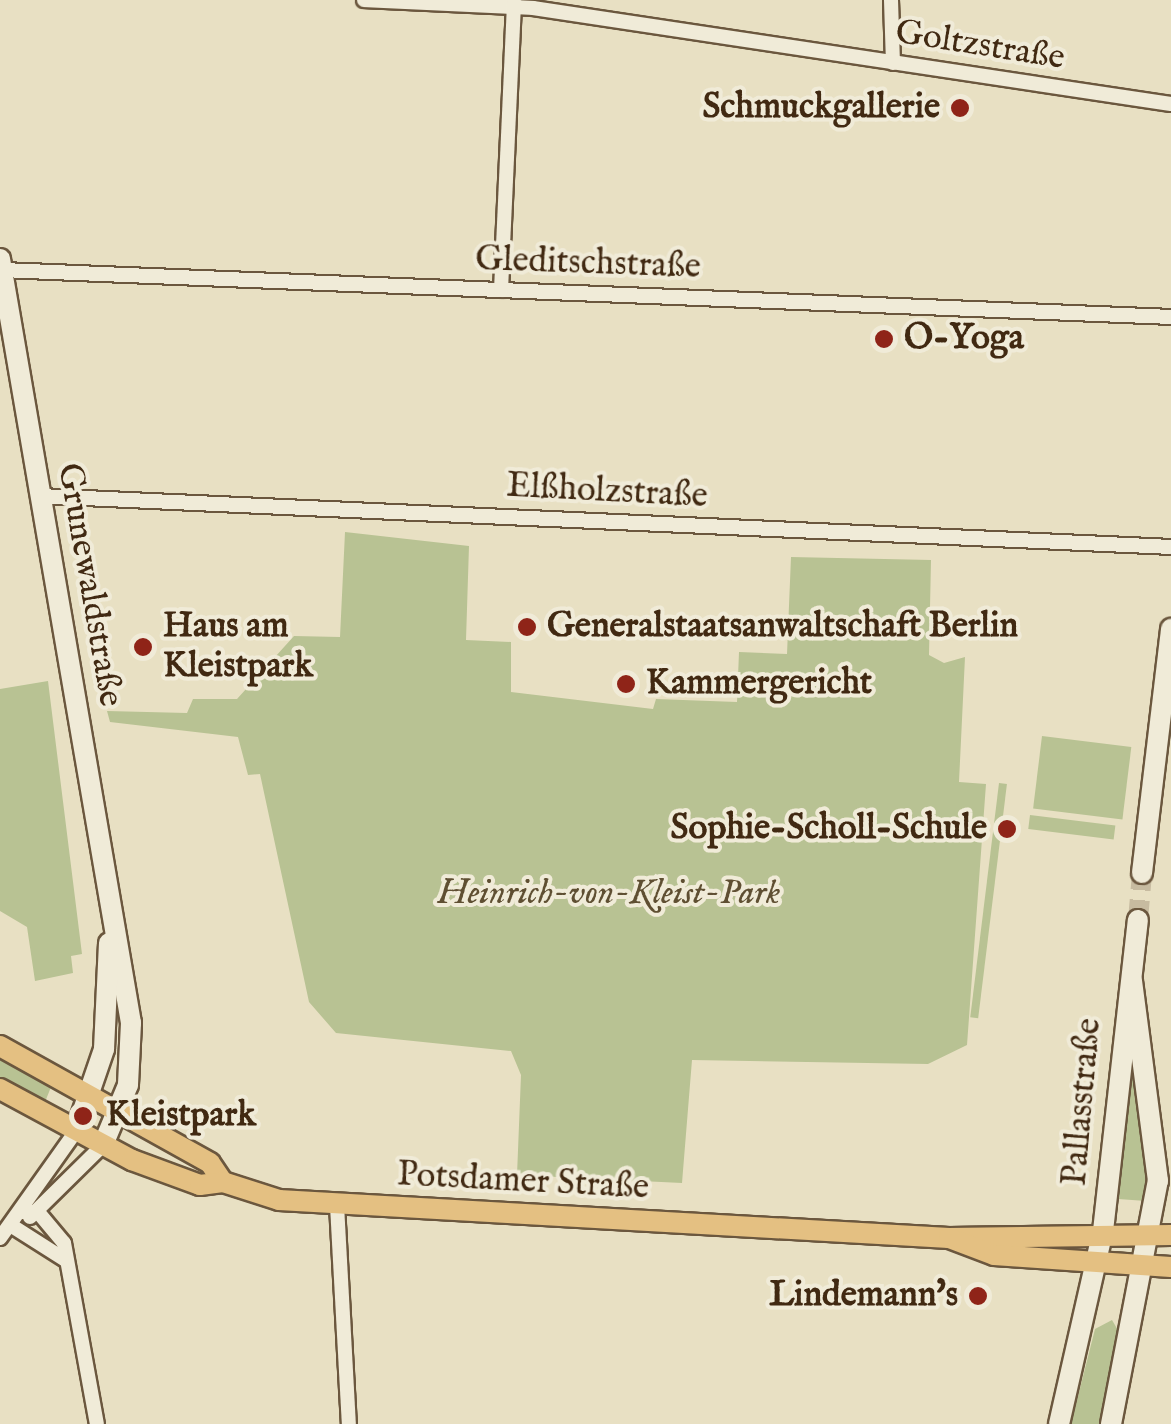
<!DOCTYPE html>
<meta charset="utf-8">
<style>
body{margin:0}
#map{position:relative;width:1171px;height:1424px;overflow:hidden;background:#e8e0c3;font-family:"IM FELL English",serif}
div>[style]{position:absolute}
.green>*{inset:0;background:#b8c293;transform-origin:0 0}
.secondary-tunnel>*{height:20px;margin-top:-10px;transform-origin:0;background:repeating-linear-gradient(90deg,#c7bba0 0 20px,transparent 0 30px)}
.roads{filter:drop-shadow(2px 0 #6b573e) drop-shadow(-2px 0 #6b573e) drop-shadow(0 2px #6b573e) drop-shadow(0 -2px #6b573e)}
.street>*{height:14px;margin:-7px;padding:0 7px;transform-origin:7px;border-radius:7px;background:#f0ebd8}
.secondary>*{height:20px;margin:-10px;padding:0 10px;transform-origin:10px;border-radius:10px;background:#f0ebd8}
.primary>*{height:20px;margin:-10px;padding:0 10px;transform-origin:10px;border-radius:10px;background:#e4c082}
.dots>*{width:28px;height:28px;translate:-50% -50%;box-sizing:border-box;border:5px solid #f0ebd8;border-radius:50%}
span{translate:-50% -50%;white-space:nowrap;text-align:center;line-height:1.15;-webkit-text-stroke:8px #f0ebd8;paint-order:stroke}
.street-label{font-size:35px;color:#412912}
.poi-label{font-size:35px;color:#412912;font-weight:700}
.right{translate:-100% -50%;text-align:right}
.left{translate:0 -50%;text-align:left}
.park-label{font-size:35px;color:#5f4f32;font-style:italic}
</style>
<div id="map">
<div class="green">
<div style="clip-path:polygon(345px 532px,469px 546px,466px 640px,511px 642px,511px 692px,653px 709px,656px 699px,737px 702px,739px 652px,787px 654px,791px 557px,931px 560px,929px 655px,944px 663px,965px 657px,959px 782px,986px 784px,967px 1045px,928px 1064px,692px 1060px,682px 1183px,517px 1175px,521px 1075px,511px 1051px,336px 1033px,309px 1002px,260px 774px,248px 775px,238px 737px,110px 722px,107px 711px,187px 713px,193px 699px,237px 699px,294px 636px,340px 637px)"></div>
<div style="clip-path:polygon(48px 681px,82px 954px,71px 956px,73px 973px,35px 981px,27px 927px,0 911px,0 689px)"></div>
<div style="left:1042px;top:736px;width:90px;height:73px;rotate:7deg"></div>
<div style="left:999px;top:783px;width:8px;height:236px;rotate:7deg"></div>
<div style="left:1030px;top:815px;width:86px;height:14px;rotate:7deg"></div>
<div style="clip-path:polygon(1128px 1031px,1148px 1166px,1146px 1201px,1118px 1199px)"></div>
<div style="clip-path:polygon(0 1058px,51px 1087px,45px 1102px,0 1077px)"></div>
<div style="clip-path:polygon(1112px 1320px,1122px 1337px,1099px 1424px,1071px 1424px,1095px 1329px)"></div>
</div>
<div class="secondary-tunnel">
<div style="left:1138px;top:920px;width:47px;rotate:-85.1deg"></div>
</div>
<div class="roads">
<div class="street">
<div style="left:364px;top:0;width:169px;rotate:2.7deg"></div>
<div style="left:533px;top:8px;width:645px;rotate:8.56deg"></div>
<div style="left:891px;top:0;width:63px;rotate:88.2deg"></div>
<div style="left:2px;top:270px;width:1170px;rotate:2.3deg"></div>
<div style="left:501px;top:290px;width:289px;rotate:-87.4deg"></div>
<div style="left:40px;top:496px;width:1132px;rotate:2.58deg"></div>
<div style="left:337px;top:1205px;width:219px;rotate:86.9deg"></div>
<div style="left:21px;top:1212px;width:17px"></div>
<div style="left:38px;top:1212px;width:40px;rotate:50deg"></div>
<div style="left:64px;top:1243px;width:184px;rotate:79.7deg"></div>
<div style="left:30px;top:1217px;width:103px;rotate:-44.6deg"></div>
<div style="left:12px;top:1226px;width:65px;rotate:32.5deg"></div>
<div style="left:0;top:1238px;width:131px;rotate:-54.6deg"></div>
</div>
<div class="secondary">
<div style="left:0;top:259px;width:775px;rotate:80.27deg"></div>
<div style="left:131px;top:1023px;width:62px;rotate:92.8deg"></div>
<div style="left:128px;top:1085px;width:65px;rotate:112.6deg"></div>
<div style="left:1142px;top:873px;width:246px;rotate:-83.2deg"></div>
<div style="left:76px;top:1131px;width:87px;rotate:-71.1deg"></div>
<div style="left:104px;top:1049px;width:106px;rotate:-87.3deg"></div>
<div style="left:1059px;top:1424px;width:198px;rotate:-77.2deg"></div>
<div style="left:1103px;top:1231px;width:313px;rotate:-83.6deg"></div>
<div style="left:1111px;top:1424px;width:248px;rotate:-79.1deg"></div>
<div style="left:1158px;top:1181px;width:202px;rotate:-97.4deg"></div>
</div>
<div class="primary">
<div style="left:0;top:1046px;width:240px;rotate:29.1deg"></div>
<div style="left:210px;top:1163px;width:23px;rotate:56deg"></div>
<div style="left:223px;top:1182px;width:59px;rotate:17.8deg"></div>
<div style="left:279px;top:1200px;width:671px;rotate:3.25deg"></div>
<div style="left:949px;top:1238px;width:222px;rotate:-0.8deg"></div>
<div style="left:0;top:1089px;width:150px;rotate:28.3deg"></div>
<div style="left:132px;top:1160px;width:72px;rotate:20.2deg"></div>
<div style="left:200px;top:1185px;width:23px;rotate:-7deg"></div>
<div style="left:949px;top:1238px;width:48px;rotate:20.7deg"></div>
<div style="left:994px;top:1255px;width:177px;rotate:3.9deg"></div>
</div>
</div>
<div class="dots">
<div style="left:960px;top:108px;background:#8f2418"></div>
<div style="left:884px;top:339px;background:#8f2418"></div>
<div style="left:527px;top:627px;background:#8f2418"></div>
<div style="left:143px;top:647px;background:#8f2418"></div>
<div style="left:626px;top:684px;background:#8f2418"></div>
<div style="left:1007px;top:829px;background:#8f2418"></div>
<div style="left:83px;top:1116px;background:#8f2418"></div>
<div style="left:978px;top:1296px;background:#8f2418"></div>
</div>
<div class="street-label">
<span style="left:980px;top:46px;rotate:9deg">Goltzstraße</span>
<span style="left:588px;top:264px;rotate:2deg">Gleditschstraße</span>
<span style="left:607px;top:492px;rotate:3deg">Elßholzstraße</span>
<span style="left:89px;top:585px;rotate:80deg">Grunewaldstraße</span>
<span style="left:1083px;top:1102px;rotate:-85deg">Pallasstraße</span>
<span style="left:523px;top:1182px;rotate:3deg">Potsdamer Straße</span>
</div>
<div class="poi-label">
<span class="right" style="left:940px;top:108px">Schmuckgallerie</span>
<span class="left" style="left:904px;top:339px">O-Yoga</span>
<span class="left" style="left:163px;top:647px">Haus am<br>Kleistpark</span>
<span class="left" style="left:547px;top:627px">Generalstaatsanwaltschaft Berlin</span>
<span class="left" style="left:646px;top:684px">Kammergericht</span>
<span class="right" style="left:987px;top:829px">Sophie-Scholl-Schule</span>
<span class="left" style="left:106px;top:1116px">Kleistpark</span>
<span class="right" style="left:958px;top:1296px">Lindemann's</span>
</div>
<div class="park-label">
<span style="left:609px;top:894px">Heinrich-von-Kleist-Park</span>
</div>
</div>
